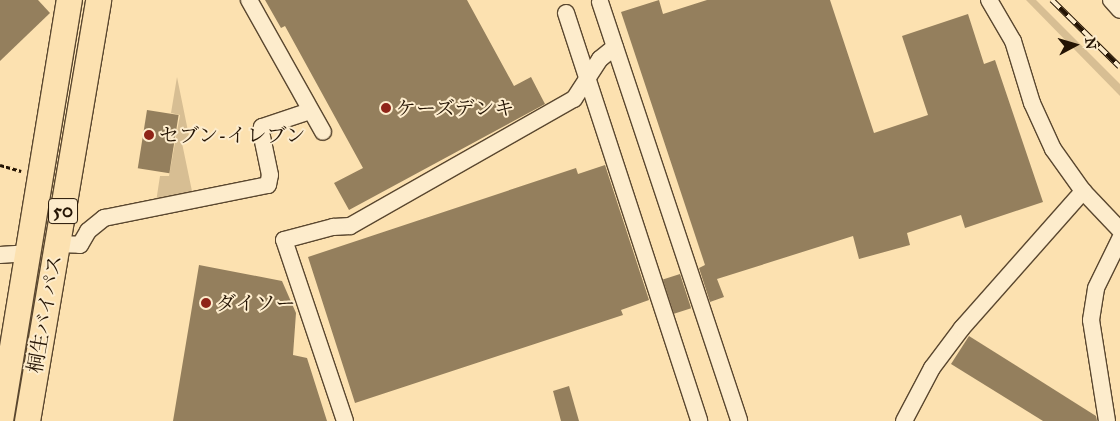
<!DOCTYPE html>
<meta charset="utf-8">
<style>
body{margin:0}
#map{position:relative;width:1120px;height:421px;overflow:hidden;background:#fce1b0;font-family:"IM FELL Great Primer","Noto Serif JP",serif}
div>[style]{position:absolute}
.green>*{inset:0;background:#d7be93}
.building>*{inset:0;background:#947f5d;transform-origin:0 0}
.path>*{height:3px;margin-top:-1.5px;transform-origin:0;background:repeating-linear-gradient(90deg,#241404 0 4px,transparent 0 6.5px)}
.roads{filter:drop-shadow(1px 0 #5a472f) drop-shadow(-1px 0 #5a472f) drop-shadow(0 1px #5a472f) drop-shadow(0 -1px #5a472f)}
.minor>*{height:16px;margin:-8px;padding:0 8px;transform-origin:8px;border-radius:8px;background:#fdeccc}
.highway>*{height:25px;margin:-12.5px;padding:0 12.5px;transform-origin:12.5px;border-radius:12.5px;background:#fce1b0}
.rail>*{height:5.5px;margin-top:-2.75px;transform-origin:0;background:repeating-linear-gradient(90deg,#fdeccc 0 11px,#241404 0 22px);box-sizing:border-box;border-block:1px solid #241404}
.dots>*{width:14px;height:14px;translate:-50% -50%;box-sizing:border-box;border:2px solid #fdeccc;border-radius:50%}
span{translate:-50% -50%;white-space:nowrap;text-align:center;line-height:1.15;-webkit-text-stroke:4px #fdeccc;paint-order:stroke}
.shield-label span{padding:1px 4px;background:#fdeccc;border:1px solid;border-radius:4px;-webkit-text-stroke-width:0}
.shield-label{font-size:19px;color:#241404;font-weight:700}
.poi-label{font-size:20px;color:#241404}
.left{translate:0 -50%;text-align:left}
.street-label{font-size:20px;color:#241404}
.north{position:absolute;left:1050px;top:20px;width:50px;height:50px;-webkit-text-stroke:4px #fdeccc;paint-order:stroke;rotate:84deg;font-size:14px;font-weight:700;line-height:20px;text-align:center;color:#241404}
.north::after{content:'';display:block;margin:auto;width:18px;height:22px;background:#241404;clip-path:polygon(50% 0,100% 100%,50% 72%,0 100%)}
</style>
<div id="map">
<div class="green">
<div style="clip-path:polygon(1026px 0,1036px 0,1120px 84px,1120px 96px)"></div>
<div style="clip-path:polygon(177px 77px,190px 141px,182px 143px,193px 196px,156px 202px,160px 176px,169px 176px,180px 115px,171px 113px)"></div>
</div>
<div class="building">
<div style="clip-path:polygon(0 0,38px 0,50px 13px,0 61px)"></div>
<div style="clip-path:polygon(265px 0,467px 0,514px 86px,531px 77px,545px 104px,349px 210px,334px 183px,363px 168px,285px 26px,281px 28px)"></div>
<div style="clip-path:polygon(659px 0,663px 14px,707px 0,830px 0,874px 133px,928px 115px,902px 36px,968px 14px,984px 64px,995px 60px,1043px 202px,965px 228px,961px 215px,907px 233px,910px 245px,859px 259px,853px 236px,717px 279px,724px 297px,710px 302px,699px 268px,705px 265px,621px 12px)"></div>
<div style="left:147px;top:110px;width:32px;height:59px;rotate:9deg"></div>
<div style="clip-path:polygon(605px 165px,649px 300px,621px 310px,623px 315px,355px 403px,308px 257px,576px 168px,578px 174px)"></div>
<div style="clip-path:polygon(199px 265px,282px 281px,296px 313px,293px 355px,307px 358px,327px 421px,173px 421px)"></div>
<div style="left:680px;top:274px;width:36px;height:18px;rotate:72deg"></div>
<div style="clip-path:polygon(969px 336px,1096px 416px,1097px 421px,1043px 421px,951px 364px)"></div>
<div style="clip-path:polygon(569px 386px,579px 421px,561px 421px,553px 391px)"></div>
</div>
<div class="path">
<div style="left:0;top:165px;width:22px;rotate:16deg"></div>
</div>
<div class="roads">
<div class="minor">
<div style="left:249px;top:0;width:151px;rotate:60.7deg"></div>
<div style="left:989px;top:0;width:48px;rotate:59.7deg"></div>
<div style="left:1013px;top:41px;width:65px;rotate:73deg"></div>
<div style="left:1032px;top:103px;width:51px;rotate:65.5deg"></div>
<div style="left:1053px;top:149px;width:52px;rotate:54.5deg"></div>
<div style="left:1083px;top:191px;width:54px;rotate:46.5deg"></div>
<div style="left:1111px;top:0;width:13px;rotate:48deg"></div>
<div style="left:600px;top:2px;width:441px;rotate:71.6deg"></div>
<div style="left:566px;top:13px;width:429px;rotate:71.9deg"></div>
<div style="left:57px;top:244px;width:23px;rotate:2deg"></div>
<div style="left:80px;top:245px;width:16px;rotate:-60deg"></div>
<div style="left:88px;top:231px;width:21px;rotate:-39deg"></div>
<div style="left:104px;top:218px;width:167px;rotate:-11.4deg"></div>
<div style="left:268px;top:185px;width:10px;rotate:-79deg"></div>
<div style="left:270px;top:175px;width:44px;rotate:-101.8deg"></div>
<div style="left:261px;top:132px;width:5px;rotate:-79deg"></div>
<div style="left:262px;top:127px;width:51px;rotate:-18.4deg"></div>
<div style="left:0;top:255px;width:27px;rotate:-4deg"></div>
<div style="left:345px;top:421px;width:191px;rotate:-108.6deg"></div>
<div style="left:284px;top:240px;width:51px;rotate:-14.9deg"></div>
<div style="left:333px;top:227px;width:17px;rotate:-3deg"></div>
<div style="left:350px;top:226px;width:257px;rotate:-29.6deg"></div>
<div style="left:574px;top:99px;width:48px;rotate:-57deg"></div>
<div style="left:600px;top:59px;width:19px;rotate:-39deg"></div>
<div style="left:904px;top:421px;width:60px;rotate:-62.2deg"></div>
<div style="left:932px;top:368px;width:50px;rotate:-53.1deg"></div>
<div style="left:962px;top:328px;width:183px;rotate:-48.5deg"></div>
<div style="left:1107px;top:421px;width:102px;rotate:-99deg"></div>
<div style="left:1091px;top:320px;width:32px;rotate:-81deg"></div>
<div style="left:1096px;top:288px;width:55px;rotate:-63.9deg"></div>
</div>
<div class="highway">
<div style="left:0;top:420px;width:426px;rotate:-80.7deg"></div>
<div style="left:27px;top:421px;width:427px;rotate:-80.4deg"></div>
</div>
</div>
<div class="rail">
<div style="left:1052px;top:0;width:95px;rotate:44.6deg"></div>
</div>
<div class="dots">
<div style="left:386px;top:108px;background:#8f2418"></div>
<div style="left:149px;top:135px;background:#8f2418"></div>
<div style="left:206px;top:303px;background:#8f2418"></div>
</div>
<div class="shield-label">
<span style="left:63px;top:211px">50</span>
</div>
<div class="poi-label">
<span class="left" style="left:396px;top:108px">ケーズデンキ</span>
<span class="left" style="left:159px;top:135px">セブン-イレブン</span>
<span class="left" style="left:216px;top:303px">ダイソー</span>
</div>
<div class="street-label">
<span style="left:45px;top:314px;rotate:-80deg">桐生バイパス</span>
</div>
<div class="north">N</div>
</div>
